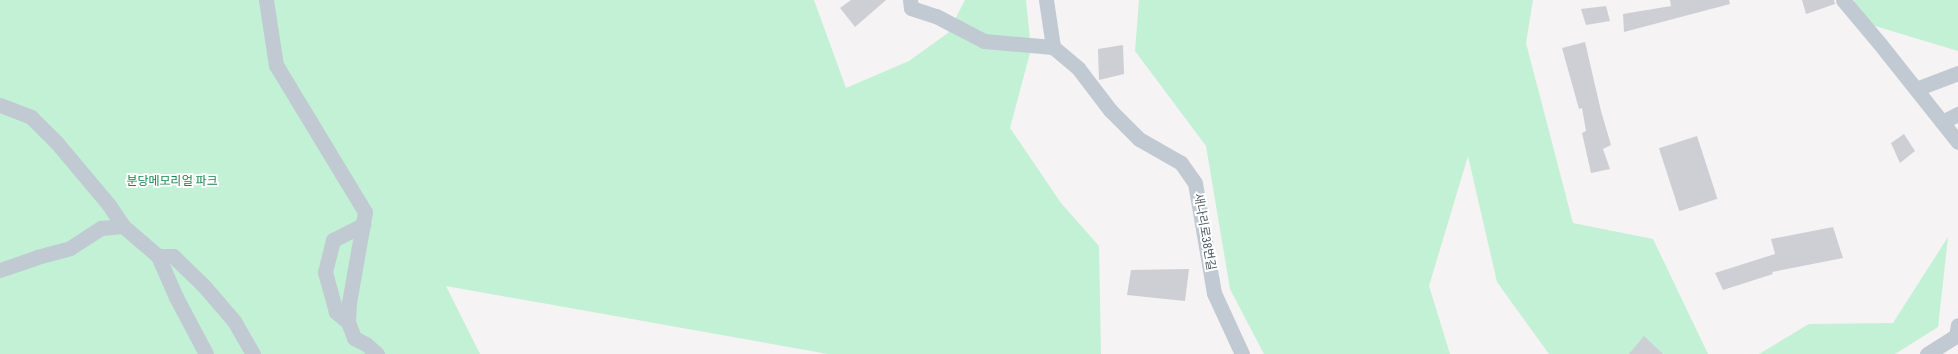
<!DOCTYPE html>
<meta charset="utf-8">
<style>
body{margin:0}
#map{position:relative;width:1958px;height:354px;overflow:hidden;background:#f5f3f3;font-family:"Roboto Condensed","Noto Sans KR",sans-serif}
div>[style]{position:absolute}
.green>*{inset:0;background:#c3f1d5}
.building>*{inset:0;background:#cdcfd5;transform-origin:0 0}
.minor>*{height:15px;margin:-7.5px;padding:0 7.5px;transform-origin:7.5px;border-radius:7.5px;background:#c1cad2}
span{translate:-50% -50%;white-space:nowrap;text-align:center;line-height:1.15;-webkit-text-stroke:4px #fff;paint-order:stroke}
.park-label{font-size:12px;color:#17864f}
.street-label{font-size:12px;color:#4a5661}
</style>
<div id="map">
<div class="green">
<div style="clip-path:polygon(0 0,814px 0,846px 88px,909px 61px,948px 33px,965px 0,1026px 0,1031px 49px,1010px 128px,1061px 203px,1099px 246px,1101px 354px,828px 354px,446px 286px,480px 354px,0 354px)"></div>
<div style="clip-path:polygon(1139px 0,1533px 0,1526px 43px,1573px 223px,1653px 239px,1708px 354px,1549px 354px,1497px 282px,1468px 156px,1429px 286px,1450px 354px,1264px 354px,1230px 289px,1206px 146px,1135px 51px)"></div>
<div style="clip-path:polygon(1854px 0,1958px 0,1958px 51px,1862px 22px)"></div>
<div style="clip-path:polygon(1948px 237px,1938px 327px,1895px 354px,1759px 354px,1809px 324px,1893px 323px)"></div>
</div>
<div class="building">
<div style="clip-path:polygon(851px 0,886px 0,855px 27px,840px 8px)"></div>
<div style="clip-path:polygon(1670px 0,1729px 0,1730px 4px,1624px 32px,1623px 14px,1671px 6px)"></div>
<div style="clip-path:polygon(1802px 0,1834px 0,1835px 4px,1806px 14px)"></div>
<div style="clip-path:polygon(1606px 6px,1610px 21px,1586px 25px,1581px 9px)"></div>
<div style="clip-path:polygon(1585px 42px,1601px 111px,1611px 145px,1603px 149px,1610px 169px,1591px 173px,1582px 133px,1586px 131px,1582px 108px,1579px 109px,1562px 48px)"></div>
<div style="clip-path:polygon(1123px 45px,1124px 74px,1099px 80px,1098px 49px)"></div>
<div style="clip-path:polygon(1904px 134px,1915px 151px,1900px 163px,1891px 143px)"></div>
<div style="left:1697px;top:136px;width:66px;height:40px;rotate:72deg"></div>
<div style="clip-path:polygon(1833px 227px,1843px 258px,1772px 272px,1773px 274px,1723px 290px,1715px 273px,1775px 254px,1771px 239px)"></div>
<div style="clip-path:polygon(1189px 269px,1185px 301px,1127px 295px,1131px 270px)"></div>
<div style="clip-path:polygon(1644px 336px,1663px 354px,1629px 354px)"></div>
</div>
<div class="minor">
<div style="left:266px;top:0;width:66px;rotate:81.3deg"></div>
<div style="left:276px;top:65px;width:172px;rotate:58.8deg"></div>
<div style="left:365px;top:212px;width:92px;rotate:100deg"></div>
<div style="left:349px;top:303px;width:19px;rotate:93deg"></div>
<div style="left:348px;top:322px;width:17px;rotate:69deg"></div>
<div style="left:354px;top:338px;width:13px;rotate:27deg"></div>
<div style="left:366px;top:344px;width:15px;rotate:42deg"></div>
<div style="left:910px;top:0;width:8px;rotate:83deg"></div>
<div style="left:911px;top:8px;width:26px;rotate:18deg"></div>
<div style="left:936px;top:16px;width:54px;rotate:27.5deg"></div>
<div style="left:984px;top:41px;width:69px;rotate:5deg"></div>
<div style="left:1053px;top:47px;width:33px;rotate:40deg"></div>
<div style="left:1078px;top:68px;width:53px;rotate:52.7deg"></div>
<div style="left:1110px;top:110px;width:41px;rotate:45deg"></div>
<div style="left:1139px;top:139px;width:48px;rotate:29.7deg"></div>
<div style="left:1181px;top:163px;width:24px;rotate:55deg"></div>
<div style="left:1195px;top:183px;width:112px;rotate:80.2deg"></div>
<div style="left:1214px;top:293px;width:67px;rotate:65.3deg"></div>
<div style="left:1046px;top:0;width:48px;rotate:81.5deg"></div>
<div style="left:1843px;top:0;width:57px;rotate:49.9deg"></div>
<div style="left:1880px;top:44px;width:125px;rotate:51.5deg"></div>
<div style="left:1916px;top:89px;width:45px;rotate:-20.9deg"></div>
<div style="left:0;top:105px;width:33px;rotate:21deg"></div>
<div style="left:31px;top:117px;width:37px;rotate:45deg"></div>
<div style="left:57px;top:143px;width:81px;rotate:50deg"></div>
<div style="left:109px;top:205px;width:25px;rotate:56deg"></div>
<div style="left:123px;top:226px;width:46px;rotate:40.6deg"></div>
<div style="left:158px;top:256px;width:45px;rotate:66.3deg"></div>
<div style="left:176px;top:297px;width:64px;rotate:62.2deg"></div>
<div style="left:1942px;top:122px;width:18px;rotate:-27deg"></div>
<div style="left:158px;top:256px;width:15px"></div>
<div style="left:173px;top:256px;width:43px;rotate:44.1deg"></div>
<div style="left:204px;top:286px;width:46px;rotate:49.4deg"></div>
<div style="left:234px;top:321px;width:38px;rotate:60deg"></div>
<div style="left:0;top:270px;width:39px;rotate:-19deg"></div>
<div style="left:37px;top:257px;width:34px;rotate:-15deg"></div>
<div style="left:70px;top:248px;width:37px;rotate:-33deg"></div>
<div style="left:101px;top:228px;width:22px;rotate:-5deg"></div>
<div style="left:348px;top:322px;width:16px;rotate:-140deg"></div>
<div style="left:336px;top:312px;width:41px;rotate:-105.4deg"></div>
<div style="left:325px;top:272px;width:33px;rotate:-76deg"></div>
<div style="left:333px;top:240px;width:34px;rotate:-27deg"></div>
<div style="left:1927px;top:354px;width:34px;rotate:-32deg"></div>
<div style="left:1956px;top:336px;width:11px;rotate:-80deg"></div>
</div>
<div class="park-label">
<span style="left:172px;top:182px">분당메모리얼 파크</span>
</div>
<div class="street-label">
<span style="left:1204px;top:232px;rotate:80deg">새나리로38번길</span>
</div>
</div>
